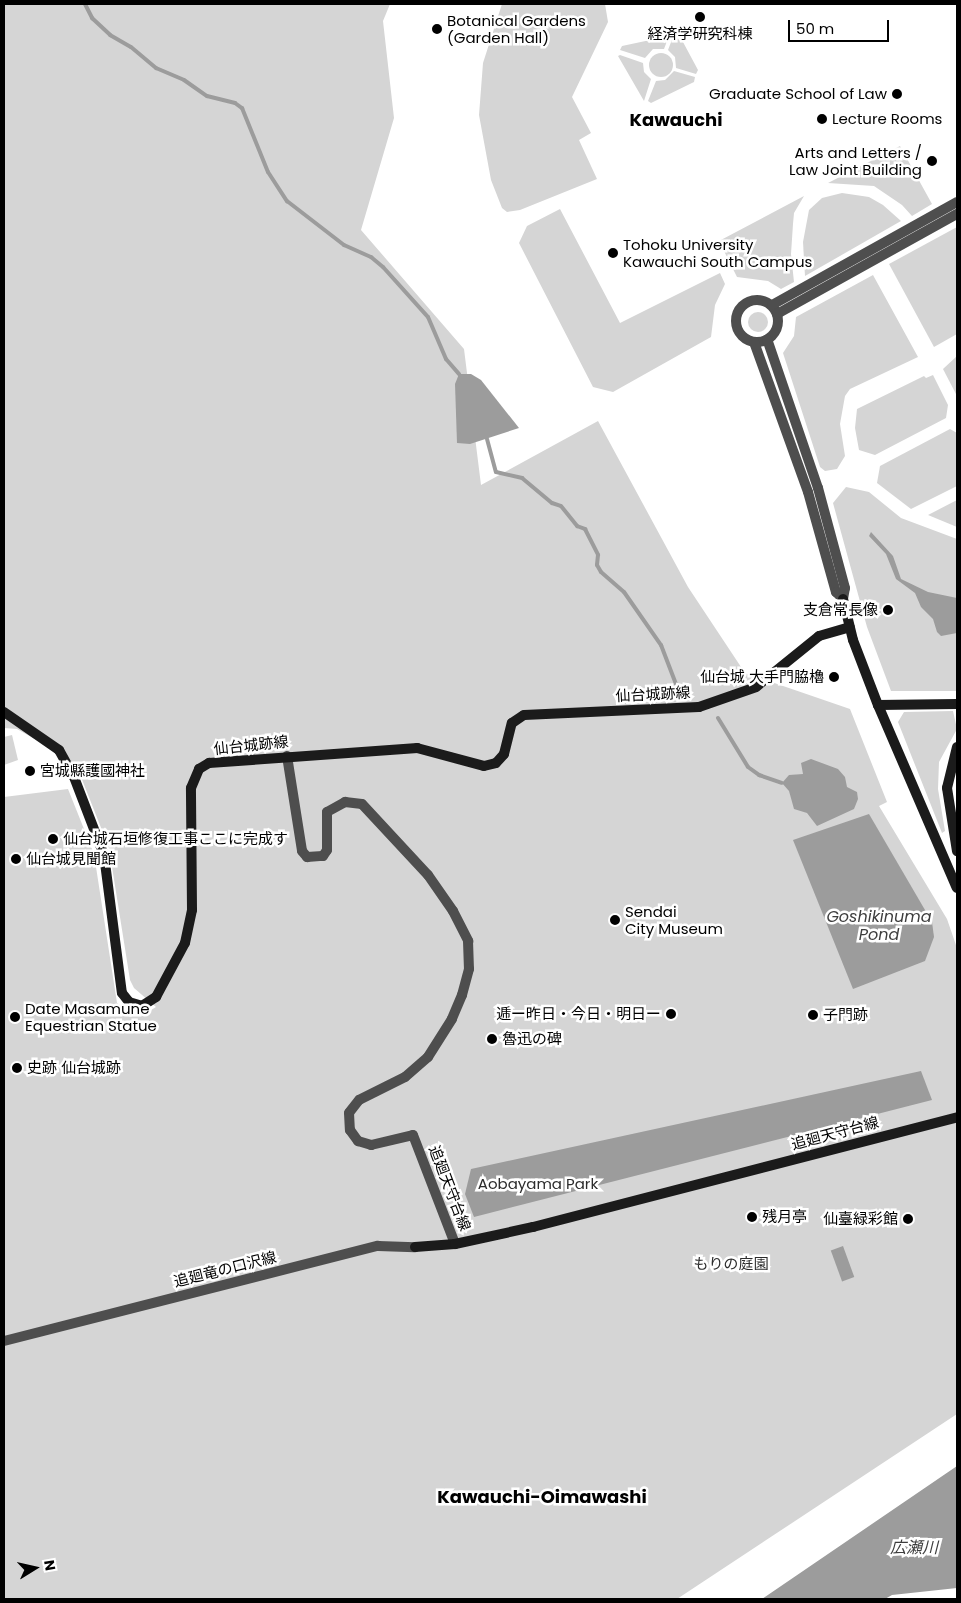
<!DOCTYPE html>
<meta charset="utf-8">
<style>
body{margin:0}
#map{position:relative;width:961px;height:1603px;overflow:hidden;background:#fff;font-family:Poppins,"Noto Sans JP",sans-serif}
div>[style]{position:absolute}
.green>*{inset:0;background:#d5d5d5}
.round{border-radius:50%}
.water>*{inset:0;background:#9c9c9c;transform-origin:0 0}
.stream>*{height:4px;margin:-2px;padding:0 2px;transform-origin:2px;border-radius:2px;background:#9c9c9c}
.street>*{height:10px;margin:-5px;padding:0 5px;transform-origin:5px;border-radius:5px;background:#4e4e4e}
.street>.ring{margin:-5px;padding:0;box-sizing:content-box;background:none;border:10px solid #4e4e4e;border-radius:50%}
.secondary>*{height:10px;margin:-5px;padding:0 5px;transform-origin:5px;border-radius:5px;background:#1b1b1b}
.dots>*{width:14px;height:14px;translate:-50% -50%;box-sizing:border-box;border:2px solid #fff;border-radius:50%}
span{translate:-50% -50%;white-space:nowrap;text-align:center;line-height:1.15;-webkit-text-stroke:5px #fff;paint-order:stroke}
.poi-label{font-size:15px;color:#000}
.left{translate:0 -50%;text-align:left}
.right{translate:-100% -50%;text-align:right}
.street-label{font-size:15px;color:#000}
.park-label{font-size:15px;color:#2c2c2c}
.water-label{font-size:16px;color:#3d3d3d;font-style:italic}
.quarter-label{font-size:18px;color:#000;font-weight:700}
.frame{position:absolute;inset:0;border:5px solid #000;pointer-events:none}
.north{position:absolute;left:10px;top:1543px;width:50px;height:50px;-webkit-text-stroke:4px #fff;paint-order:stroke;rotate:80deg;font-size:14px;font-weight:700;line-height:20px;text-align:center;color:#000}
.north::after{content:'';display:block;margin:auto;width:18px;height:22px;background:#000;clip-path:polygon(50% 0,100% 100%,50% 72%,0 100%)}
.scale{position:absolute;left:788px;top:20px;width:101px;height:22px;box-sizing:border-box;border:2px solid #000;border-top:0;padding-left:6px;font-size:15px;line-height:18px;white-space:nowrap;color:#000;-webkit-text-stroke:4px #fff;paint-order:stroke}
</style>
<div id="map">
<div class="green">
<div style="clip-path:polygon(4px 4px,390px 4px,383px 21px,394px 118px,361px 230px,464px 349px,481px 485px,598px 421px,688px 587px,745px 673px,850px 709px,887px 802px,879px 806px,947px 919px,957px 948px,957px 1414px,677px 1599px,4px 1599px,4px 797px,68px 789px,94px 854px,117px 1003px,133px 1014px,146px 1013px,156px 1007px,134px 988px,130px 980px,109px 848px,81px 777px,56px 751px,17px 729px,4px 728px)"></div>
<div style="clip-path:polygon(502px 4px,605px 4px,608px 22px,572px 97px,591px 133px,579px 140px,597px 179px,520px 210px,507px 212px,502px 208px,491px 180px,479px 115px,483px 63px)"></div>
<div style="clip-path:polygon(676px 29px,698px 70px,696px 74px,676px 68px,675px 57px,668px 50px)"></div>
<div style="clip-path:polygon(669px 36px,664px 49px,653px 49px,645px 58px,620px 50px,622px 46px)"></div>
<div class="round" style="left:649px;top:53px;width:24px;height:24px"></div>
<div style="clip-path:polygon(620px 55px,643px 63px,644px 72px,651px 79px,644px 101px,618px 56px)"></div>
<div style="clip-path:polygon(674px 71px,695px 77px,694px 82px,651px 103px,648px 101px,656px 81px,665px 80px)"></div>
<div style="clip-path:polygon(900px 146px,932px 204px,912px 216px,902px 205px,874px 186px,828px 183px)"></div>
<div style="clip-path:polygon(842px 193px,869px 197px,883px 205px,901px 221px,805px 276px,803px 242px,809px 210px,822px 198px)"></div>
<div style="clip-path:polygon(804px 196px,794px 213px,793px 224px,791px 254px,794px 282px,781px 289px,768px 281px,737px 277px,719px 241px)"></div>
<div style="clip-path:polygon(560px 209px,620px 323px,720px 273px,725px 284px,715px 305px,711px 337px,613px 392px,593px 387px,519px 243px,527px 226px)"></div>
<div style="clip-path:polygon(957px 227px,957px 334px,934px 347px,889px 264px)"></div>
<div style="clip-path:polygon(873px 275px,918px 357px,850px 389px,845px 396px,840px 424px,845px 456px,837px 469px,825px 471px,820px 467px,783px 353px,794px 336px,796px 317px)"></div>
<div class="round" style="left:748px;top:312px;width:20px;height:20px"></div>
<div style="clip-path:polygon(957px 356px,957px 396px,943px 369px)"></div>
<div style="clip-path:polygon(933px 375px,948px 405px,946px 418px,875px 455px,859px 450px,855px 428px,857px 409px,924px 376px,926px 378px)"></div>
<div style="clip-path:polygon(950px 429px,957px 433px,957px 486px,911px 509px,877px 483px,880px 466px)"></div>
<div style="clip-path:polygon(846px 487px,869px 492px,901px 518px,957px 539px,957px 691px,891px 691px,867px 627px,833px 503px)"></div>
<div style="clip-path:polygon(957px 500px,957px 527px,928px 515px)"></div>
<div style="clip-path:polygon(953px 711px,957px 729px,939px 762px,938px 789px,945px 831px,942px 833px,898px 722px,904px 712px)"></div>
<div style="clip-path:polygon(12px 735px,18px 760px,4px 765px,4px 737px)"></div>
</div>
<div class="water">
<div style="clip-path:polygon(459px 374px,471px 374px,481px 380px,519px 428px,470px 444px,457px 443px,455px 384px)"></div>
<div style="clip-path:polygon(871px 532px,893px 556px,901px 579px,928px 592px,957px 598px,957px 633px,941px 636px,937px 632px,933px 619px,921px 607px,915px 593px,896px 579px,886px 554px,869px 536px)"></div>
<div style="clip-path:polygon(811px 759px,838px 769px,845px 777px,847px 787px,857px 792px,858px 799px,854px 809px,817px 826px,807px 813px,794px 809px,789px 791px,782px 783px,789px 775px,803px 774px,801px 763px)"></div>
<div style="clip-path:polygon(869px 814px,932px 922px,934px 937px,925px 961px,853px 989px,793px 840px)"></div>
<div style="clip-path:polygon(921px 1071px,932px 1100px,474px 1217px,465px 1194px,471px 1169px)"></div>
<div style="left:843px;top:1246px;width:33px;height:13px;rotate:70deg"></div>
<div style="clip-path:polygon(957px 1466px,957px 1588px,892px 1595px,885px 1599px,762px 1599px)"></div>
</div>
<div class="stream">
<div style="left:85px;top:4px;width:16px;rotate:63deg"></div>
<div style="left:92px;top:18px;width:25px;rotate:43deg"></div>
<div style="left:110px;top:35px;width:24px;rotate:30deg"></div>
<div style="left:131px;top:47px;width:33px;rotate:40deg"></div>
<div style="left:156px;top:68px;width:30px;rotate:23deg"></div>
<div style="left:184px;top:80px;width:28px;rotate:35deg"></div>
<div style="left:207px;top:96px;width:29px;rotate:14deg"></div>
<div style="left:235px;top:103px;width:9px;rotate:36deg"></div>
<div style="left:242px;top:108px;width:69px;rotate:67.9deg"></div>
<div style="left:268px;top:172px;width:35px;rotate:57deg"></div>
<div style="left:287px;top:201px;width:72px;rotate:37.7deg"></div>
<div style="left:344px;top:245px;width:30px;rotate:24deg"></div>
<div style="left:371px;top:257px;width:16px;rotate:40deg"></div>
<div style="left:383px;top:267px;width:67px;rotate:48deg"></div>
<div style="left:428px;top:317px;width:46px;rotate:66.8deg"></div>
<div style="left:446px;top:359px;width:20px;rotate:49deg"></div>
<div style="left:487px;top:439px;width:34px;rotate:75deg"></div>
<div style="left:496px;top:472px;width:27px;rotate:13deg"></div>
<div style="left:522px;top:478px;width:39px;rotate:40deg"></div>
<div style="left:552px;top:503px;width:9px;rotate:18deg"></div>
<div style="left:561px;top:506px;width:26px;rotate:51deg"></div>
<div style="left:577px;top:526px;width:9px;rotate:21deg"></div>
<div style="left:585px;top:529px;width:29px;rotate:63deg"></div>
<div style="left:598px;top:555px;width:10px;rotate:96deg"></div>
<div style="left:597px;top:565px;width:8px;rotate:60deg"></div>
<div style="left:601px;top:572px;width:30px;rotate:41deg"></div>
<div style="left:624px;top:592px;width:65px;rotate:55.1deg"></div>
<div style="left:661px;top:645px;width:42px;rotate:69deg"></div>
<div style="left:718px;top:718px;width:57px;rotate:58.5deg"></div>
<div style="left:748px;top:767px;width:14px;rotate:36deg"></div>
<div style="left:759px;top:775px;width:24px;rotate:19deg"></div>
</div>
<div class="street">
<div class="ring" style="left:736px;top:300px;width:32px;height:32px"></div>
<div style="left:772px;top:305px;width:212px;rotate:-29.1deg"></div>
<div style="left:777px;top:314px;width:206px;rotate:-29.1deg"></div>
<div style="left:754px;top:342px;width:159px;rotate:70.2deg"></div>
<div style="left:808px;top:492px;width:104px;rotate:74.4deg"></div>
<div style="left:836px;top:592px;width:10px;rotate:45deg"></div>
<div style="left:843px;top:599px;width:11px;rotate:-80deg"></div>
<div style="left:845px;top:588px;width:104px;rotate:-105.1deg"></div>
<div style="left:818px;top:488px;width:157px;rotate:-108.9deg"></div>
<div style="left:287px;top:756px;width:96px;rotate:81deg"></div>
<div style="left:302px;top:851px;width:8px;rotate:50deg"></div>
<div style="left:307px;top:857px;width:16px;rotate:-4deg"></div>
<div style="left:323px;top:856px;width:7px;rotate:-56deg"></div>
<div style="left:327px;top:850px;width:38px;rotate:-90deg"></div>
<div style="left:327px;top:812px;width:21px;rotate:-29deg"></div>
<div style="left:345px;top:802px;width:17px;rotate:7deg"></div>
<div style="left:362px;top:804px;width:97px;rotate:47.1deg"></div>
<div style="left:428px;top:875px;width:44px;rotate:55.2deg"></div>
<div style="left:453px;top:911px;width:34px;rotate:63deg"></div>
<div style="left:468px;top:941px;width:28px;rotate:88deg"></div>
<div style="left:469px;top:969px;width:27px;rotate:105deg"></div>
<div style="left:462px;top:995px;width:26px;rotate:113deg"></div>
<div style="left:452px;top:1019px;width:45px;rotate:122.3deg"></div>
<div style="left:428px;top:1057px;width:30px;rotate:139deg"></div>
<div style="left:405px;top:1077px;width:51px;rotate:153.4deg"></div>
<div style="left:359px;top:1100px;width:16px;rotate:128deg"></div>
<div style="left:349px;top:1113px;width:17px;rotate:87deg"></div>
<div style="left:350px;top:1130px;width:14px;rotate:54deg"></div>
<div style="left:358px;top:1141px;width:14px;rotate:17deg"></div>
<div style="left:371px;top:1145px;width:43px;rotate:-13.4deg"></div>
<div style="left:413px;top:1135px;width:117px;rotate:68.9deg"></div>
<div style="left:4px;top:1341px;width:386px;rotate:-14.3deg"></div>
<div style="left:378px;top:1246px;width:37px;rotate:2deg"></div>
</div>
<div class="secondary">
<div style="left:843px;top:599px;width:42px;rotate:76.3deg"></div>
<div style="left:853px;top:640px;width:70px;rotate:69deg"></div>
<div style="left:878px;top:705px;width:199px;rotate:66.7deg"></div>
<div style="left:878px;top:705px;width:79px;rotate:-0.7deg"></div>
<div style="left:4px;top:712px;width:67px;rotate:34.6deg"></div>
<div style="left:59px;top:750px;width:31px;rotate:61deg"></div>
<div style="left:74px;top:777px;width:84px;rotate:69deg"></div>
<div style="left:104px;top:855px;width:139px;rotate:82.6deg"></div>
<div style="left:122px;top:993px;width:11px;rotate:52deg"></div>
<div style="left:129px;top:1002px;width:14px;rotate:17deg"></div>
<div style="left:142px;top:1006px;width:17px;rotate:-33deg"></div>
<div style="left:156px;top:997px;width:61px;rotate:-61.8deg"></div>
<div style="left:185px;top:943px;width:34px;rotate:-78deg"></div>
<div style="left:192px;top:910px;width:122px;rotate:-90.5deg"></div>
<div style="left:191px;top:788px;width:21px;rotate:-67deg"></div>
<div style="left:199px;top:769px;width:12px;rotate:-31deg"></div>
<div style="left:209px;top:763px;width:209px;rotate:-4.1deg"></div>
<div style="left:417px;top:748px;width:69px;rotate:15deg"></div>
<div style="left:484px;top:766px;width:12px;rotate:-14deg"></div>
<div style="left:496px;top:763px;width:12px;rotate:-48deg"></div>
<div style="left:504px;top:754px;width:32px;rotate:-76deg"></div>
<div style="left:512px;top:723px;width:14px;rotate:-34deg"></div>
<div style="left:524px;top:715px;width:175px;rotate:-2.6deg"></div>
<div style="left:699px;top:707px;width:60px;rotate:-19.3deg"></div>
<div style="left:756px;top:687px;width:81px;rotate:-39deg"></div>
<div style="left:819px;top:636px;width:32px;rotate:-16deg"></div>
<div style="left:957px;top:747px;width:42px;rotate:103.7deg"></div>
<div style="left:947px;top:788px;width:64px;rotate:81deg"></div>
<div style="left:415px;top:1247px;width:40px;rotate:-4.3deg"></div>
<div style="left:455px;top:1244px;width:80px;rotate:-12.3deg"></div>
<div style="left:533px;top:1227px;width:438px;rotate:-14.5deg"></div>
</div>
<div class="dots">
<div style="left:700px;top:17px;background:#000"></div>
<div style="left:437px;top:29px;background:#000"></div>
<div style="left:897px;top:94px;background:#000"></div>
<div style="left:822px;top:119px;background:#000"></div>
<div style="left:932px;top:161px;background:#000"></div>
<div style="left:613px;top:253px;background:#000"></div>
<div style="left:888px;top:610px;background:#000"></div>
<div style="left:834px;top:677px;background:#000"></div>
<div style="left:30px;top:771px;background:#000"></div>
<div style="left:53px;top:839px;background:#000"></div>
<div style="left:16px;top:859px;background:#000"></div>
<div style="left:615px;top:920px;background:#000"></div>
<div style="left:671px;top:1014px;background:#000"></div>
<div style="left:813px;top:1015px;background:#000"></div>
<div style="left:15px;top:1017px;background:#000"></div>
<div style="left:492px;top:1039px;background:#000"></div>
<div style="left:17px;top:1068px;background:#000"></div>
<div style="left:752px;top:1217px;background:#000"></div>
<div style="left:908px;top:1219px;background:#000"></div>
</div>
<div class="poi-label">
<span class="left" style="left:447px;top:29px">Botanical Gardens<br>(Garden Hall)</span>
<span style="left:700px;top:34px">経済学研究科棟</span>
<span class="right" style="left:887px;top:94px">Graduate School of Law</span>
<span class="left" style="left:832px;top:119px">Lecture Rooms</span>
<span class="right" style="left:922px;top:161px">Arts and Letters /<br>Law Joint Building</span>
<span class="left" style="left:623px;top:253px">Tohoku University<br>Kawauchi South Campus</span>
<span class="right" style="left:878px;top:610px">支倉常長像</span>
<span class="right" style="left:824px;top:677px">仙台城 大手門脇櫓</span>
<span class="left" style="left:40px;top:771px">宮城縣護國神社</span>
<span class="left" style="left:63px;top:839px">仙台城石垣修復工事ここに完成す</span>
<span class="left" style="left:26px;top:859px">仙台城見聞館</span>
<span class="left" style="left:625px;top:920px">Sendai<br>City Museum</span>
<span class="left" style="left:25px;top:1017px">Date Masamune<br>Equestrian Statue</span>
<span class="right" style="left:661px;top:1014px">逓ー昨日・今日・明日ー</span>
<span class="left" style="left:823px;top:1015px">子門跡</span>
<span class="left" style="left:502px;top:1039px">魯迅の碑</span>
<span class="left" style="left:27px;top:1068px">史跡 仙台城跡</span>
<span class="left" style="left:762px;top:1217px">残月亭</span>
<span class="right" style="left:898px;top:1219px">仙臺緑彩館</span>
</div>
<div class="street-label">
<span style="left:653px;top:694px;rotate:-3deg">仙台城跡線</span>
<span style="left:251px;top:745px;rotate:-6deg">仙台城跡線</span>
<span style="left:835px;top:1133px;rotate:-15deg">追廻天守台線</span>
<span style="left:450px;top:1188px;rotate:69deg">追廻天守台線</span>
<span style="left:225px;top:1269px;rotate:-14deg">追廻竜の口沢線</span>
</div>
<div class="park-label">
<span style="left:538px;top:1184px">Aobayama Park</span>
<span style="left:731px;top:1264px">もりの庭園</span>
</div>
<div class="water-label">
<span style="left:879px;top:926px">Goshikinuma<br>Pond</span>
<span style="left:914px;top:1548px">広瀬川</span>
</div>
<div class="quarter-label">
<span style="left:676px;top:120px">Kawauchi</span>
<span style="left:542px;top:1497px">Kawauchi-Oimawashi</span>
</div>
<div class="frame"></div>
<div class="north">N</div>
<div class="scale">50 m</div>
</div>
